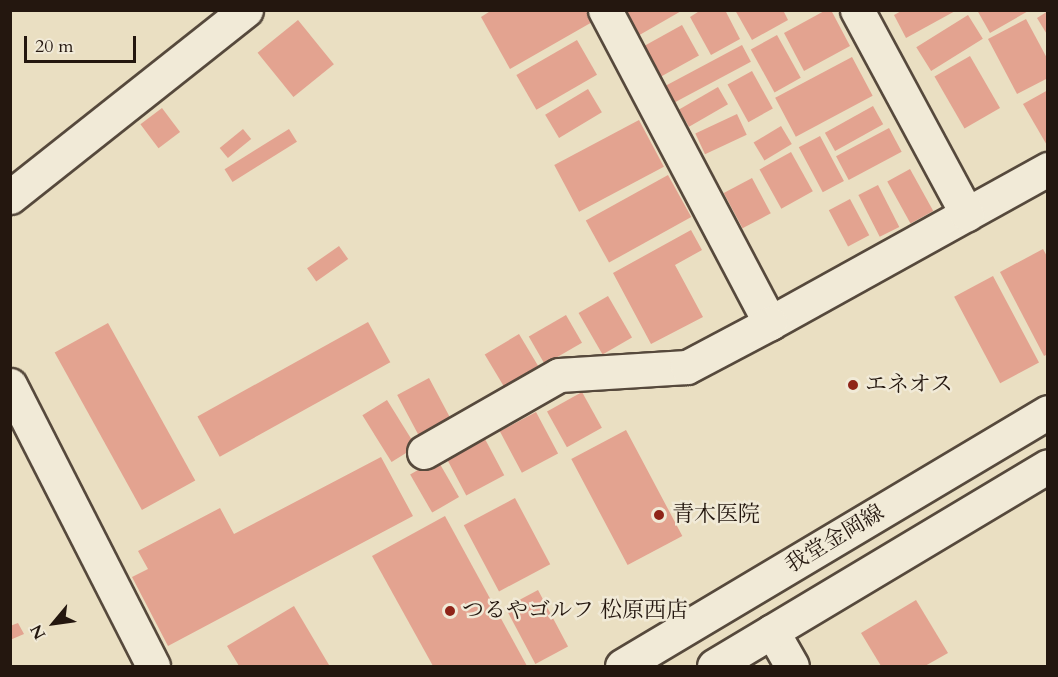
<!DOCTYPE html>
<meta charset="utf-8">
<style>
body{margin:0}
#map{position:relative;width:1058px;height:677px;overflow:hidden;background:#eadfc2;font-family:Cardo,"Noto Serif JP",serif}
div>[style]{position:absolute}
.building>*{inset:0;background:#e3a390;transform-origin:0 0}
.roads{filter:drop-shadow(2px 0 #56493c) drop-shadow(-2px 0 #56493c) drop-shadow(0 2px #56493c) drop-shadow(0 -2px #56493c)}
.minor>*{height:33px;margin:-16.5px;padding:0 16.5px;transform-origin:16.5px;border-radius:16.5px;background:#f1ead7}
.secondary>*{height:33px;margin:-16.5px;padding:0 16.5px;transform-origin:16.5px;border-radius:16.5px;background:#f1ead7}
.dots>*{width:16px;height:16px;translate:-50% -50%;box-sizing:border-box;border:3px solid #f1ead7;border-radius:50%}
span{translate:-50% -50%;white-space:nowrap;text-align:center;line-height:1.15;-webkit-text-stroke:5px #f1ead7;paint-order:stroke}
.poi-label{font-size:22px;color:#24170f}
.left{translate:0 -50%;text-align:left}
.street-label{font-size:22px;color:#24170f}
.frame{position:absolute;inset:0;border:12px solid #24170f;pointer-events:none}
.north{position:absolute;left:24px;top:593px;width:60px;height:60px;-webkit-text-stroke:4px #f1ead7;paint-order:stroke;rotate:241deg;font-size:16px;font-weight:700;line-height:24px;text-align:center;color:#24170f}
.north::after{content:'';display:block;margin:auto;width:21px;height:27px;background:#24170f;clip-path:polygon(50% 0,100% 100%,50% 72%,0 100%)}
.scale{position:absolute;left:24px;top:36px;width:112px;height:27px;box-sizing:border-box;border:3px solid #24170f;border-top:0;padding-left:8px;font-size:18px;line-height:21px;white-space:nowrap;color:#24170f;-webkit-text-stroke:4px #f1ead7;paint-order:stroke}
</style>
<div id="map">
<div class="building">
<div style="clip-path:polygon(492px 10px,588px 10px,594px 21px,510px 69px,481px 17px)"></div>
<div style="clip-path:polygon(621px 10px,683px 10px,636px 37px)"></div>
<div style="clip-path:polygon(701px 10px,725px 10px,740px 39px,711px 55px,690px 17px)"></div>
<div style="clip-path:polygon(735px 10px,783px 10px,788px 20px,752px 40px)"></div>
<div style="clip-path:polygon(826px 10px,831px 10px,850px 46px,804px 71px,784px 33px)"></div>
<div style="clip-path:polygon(903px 10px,957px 10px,906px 38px,894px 15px)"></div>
<div style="clip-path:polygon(977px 10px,1030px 10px,990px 33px)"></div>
<div style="clip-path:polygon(1048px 11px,1048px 36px,1037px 18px)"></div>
<div style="left:968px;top:15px;width:28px;height:61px;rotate:58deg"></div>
<div style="clip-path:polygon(1026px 19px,1048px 60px,1048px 78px,1017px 94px,988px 39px)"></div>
<div style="left:298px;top:20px;width:57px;height:52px;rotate:51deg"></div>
<div style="left:682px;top:25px;width:35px;height:50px;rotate:61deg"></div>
<div style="left:777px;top:35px;width:49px;height:30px;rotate:61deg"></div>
<div style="left:577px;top:40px;width:40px;height:70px;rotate:60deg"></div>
<div style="left:742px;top:45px;width:19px;height:94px;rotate:62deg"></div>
<div style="left:970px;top:56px;width:60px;height:41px;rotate:60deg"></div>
<div style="left:852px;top:57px;width:44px;height:87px;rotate:62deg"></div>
<div style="left:752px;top:71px;width:43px;height:28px;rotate:61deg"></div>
<div style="left:718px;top:87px;width:20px;height:45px;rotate:60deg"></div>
<div style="left:588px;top:89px;width:27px;height:50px;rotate:59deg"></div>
<div style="clip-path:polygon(1048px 90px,1048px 147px,1023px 104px)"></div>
<div style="left:873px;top:106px;width:21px;height:55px;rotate:61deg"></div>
<div style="left:162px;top:108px;width:30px;height:27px;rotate:53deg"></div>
<div style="left:737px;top:114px;width:23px;height:46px;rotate:65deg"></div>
<div style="left:639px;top:120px;width:53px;height:96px;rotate:62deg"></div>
<div style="left:781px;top:126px;width:21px;height:32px;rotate:59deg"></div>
<div style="left:889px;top:128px;width:27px;height:60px;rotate:62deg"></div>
<div style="left:243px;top:129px;width:13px;height:30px;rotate:51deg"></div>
<div style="left:289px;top:129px;width:15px;height:76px;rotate:58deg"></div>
<div style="left:820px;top:136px;width:51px;height:24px;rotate:62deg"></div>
<div style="left:791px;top:152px;width:45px;height:36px;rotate:61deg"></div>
<div style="left:910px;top:169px;width:48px;height:26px;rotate:61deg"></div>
<div style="left:668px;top:175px;width:48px;height:94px;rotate:61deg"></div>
<div style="left:752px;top:178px;width:40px;height:32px;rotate:62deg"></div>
<div style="left:878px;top:185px;width:47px;height:22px;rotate:63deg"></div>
<div style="left:850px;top:199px;width:41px;height:24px;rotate:62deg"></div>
<div style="clip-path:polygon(691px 230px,702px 250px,675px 265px,703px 317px,651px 344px,613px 273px)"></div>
<div style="left:339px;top:246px;width:16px;height:39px;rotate:55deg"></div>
<div style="clip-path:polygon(1043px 249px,1048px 258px,1048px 354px,1044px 356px,1000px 272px)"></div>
<div style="left:993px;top:276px;width:98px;height:44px;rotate:62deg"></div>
<div style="left:608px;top:296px;width:48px;height:34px;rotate:60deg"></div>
<div style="left:566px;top:315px;width:32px;height:43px;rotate:60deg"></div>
<div style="left:368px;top:322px;width:46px;height:195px;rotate:61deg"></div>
<div style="left:108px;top:323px;width:180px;height:61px;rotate:61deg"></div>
<div style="left:519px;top:334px;width:37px;height:40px;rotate:59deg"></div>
<div style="left:429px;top:378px;width:47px;height:36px;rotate:62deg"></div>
<div style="left:582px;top:392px;width:41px;height:40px;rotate:61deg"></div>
<div style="left:387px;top:400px;width:55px;height:29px;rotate:58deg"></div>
<div style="left:536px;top:412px;width:47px;height:41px;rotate:62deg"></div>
<div style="left:626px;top:430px;width:120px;height:62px;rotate:62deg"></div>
<div style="left:485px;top:439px;width:41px;height:43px;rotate:62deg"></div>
<div style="clip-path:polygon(381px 457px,413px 516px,168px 646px,132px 577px,148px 569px,138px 551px,220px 508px,234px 534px)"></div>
<div style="left:437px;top:459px;width:44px;height:31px;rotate:60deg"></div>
<div style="left:515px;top:498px;width:75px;height:58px;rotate:62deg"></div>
<div style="clip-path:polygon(445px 516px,527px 666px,433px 666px,372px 556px)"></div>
<div style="left:538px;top:590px;width:64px;height:37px;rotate:62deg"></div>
<div style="clip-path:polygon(916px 600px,948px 653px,925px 666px,881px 666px,861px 633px)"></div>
<div style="clip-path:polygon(294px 606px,329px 665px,239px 666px,227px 646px)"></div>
<div style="clip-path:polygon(18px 623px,24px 634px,10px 640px,10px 626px)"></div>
</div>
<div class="roads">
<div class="minor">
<div style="left:605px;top:10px;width:354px;rotate:62.2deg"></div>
<div style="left:770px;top:323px;width:318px;rotate:-29deg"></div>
<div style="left:857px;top:10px;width:232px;rotate:61.7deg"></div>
<div style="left:10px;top:197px;width:301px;rotate:-38.4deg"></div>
<div style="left:10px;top:385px;width:315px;rotate:63deg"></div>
<div style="left:424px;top:452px;width:155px;rotate:-29.7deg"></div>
<div style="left:559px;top:375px;width:128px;rotate:-3.6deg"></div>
<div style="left:687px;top:367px;width:94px;rotate:-27.9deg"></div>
<div style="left:772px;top:631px;width:40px;rotate:60.3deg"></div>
</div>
<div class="secondary">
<div style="left:622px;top:666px;width:496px;rotate:-30.8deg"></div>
<div style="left:714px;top:666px;width:389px;rotate:-30.9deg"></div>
</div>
</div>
<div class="dots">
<div style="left:853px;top:385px;background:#8f2418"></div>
<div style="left:659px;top:515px;background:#8f2418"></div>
<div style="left:450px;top:611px;background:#8f2418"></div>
</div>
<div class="poi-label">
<span class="left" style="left:865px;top:385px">エネオス</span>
<span class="left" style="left:672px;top:515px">青木医院</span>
<span class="left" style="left:462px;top:611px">つるやゴルフ 松原西店</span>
</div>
<div class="street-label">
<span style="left:835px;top:539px;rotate:-31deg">我堂金岡線</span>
</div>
<div class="frame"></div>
<div class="north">N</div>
<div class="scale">20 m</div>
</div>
